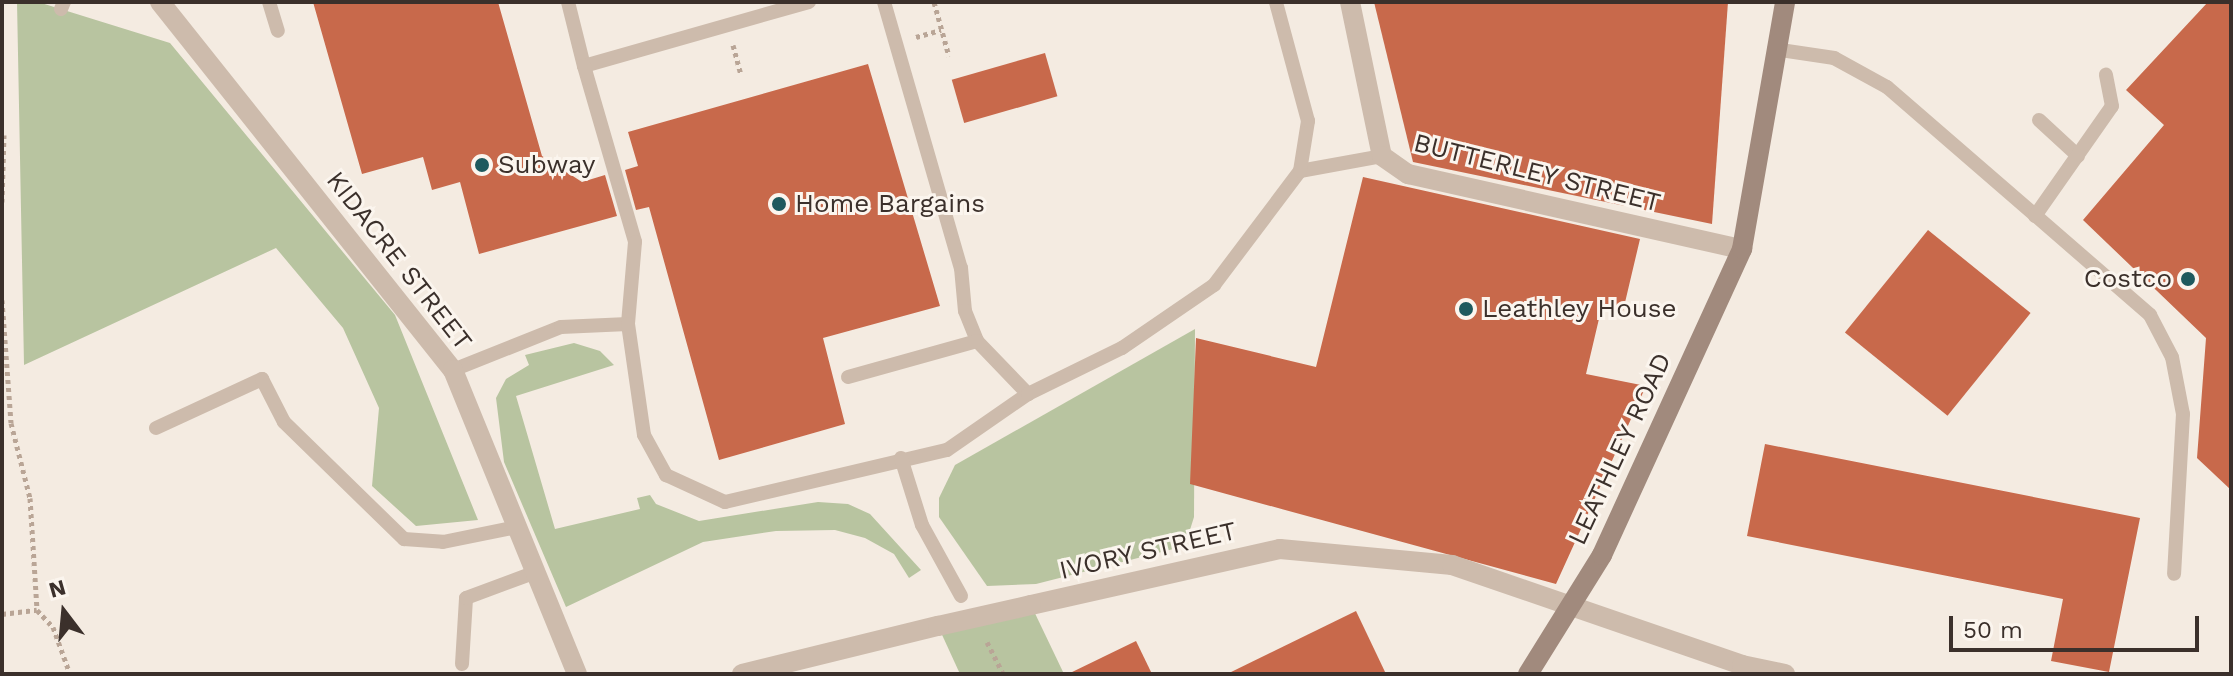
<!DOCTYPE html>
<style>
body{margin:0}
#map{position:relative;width:2233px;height:676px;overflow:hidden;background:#f4ebe1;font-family:"Work Sans",sans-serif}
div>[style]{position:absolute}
.green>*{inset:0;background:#b8c4a0}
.building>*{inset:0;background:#c8694b;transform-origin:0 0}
.path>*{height:5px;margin-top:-2.5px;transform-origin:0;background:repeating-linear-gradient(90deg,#b9a596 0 4px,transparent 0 8px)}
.lane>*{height:14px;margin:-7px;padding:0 7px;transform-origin:7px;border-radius:7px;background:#cdbbac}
.street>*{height:20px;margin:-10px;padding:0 10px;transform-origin:10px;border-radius:10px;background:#cdbbac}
.secondary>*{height:20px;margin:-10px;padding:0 10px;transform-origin:10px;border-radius:10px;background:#a18a7d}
.street-bridge>*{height:20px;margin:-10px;padding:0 10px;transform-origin:10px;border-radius:10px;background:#cdbbac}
.dots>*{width:22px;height:22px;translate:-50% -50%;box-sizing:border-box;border:4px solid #fbf5ee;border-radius:50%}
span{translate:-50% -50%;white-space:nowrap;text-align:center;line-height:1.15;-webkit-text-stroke:6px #fbf5ee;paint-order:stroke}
.poi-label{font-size:26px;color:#3b302b}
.left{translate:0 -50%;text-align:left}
.right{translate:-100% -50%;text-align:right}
.street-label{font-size:26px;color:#3b302b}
.frame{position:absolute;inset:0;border:4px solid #3b302b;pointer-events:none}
.north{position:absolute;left:24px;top:572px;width:80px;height:80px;-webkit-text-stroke:6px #fbf5ee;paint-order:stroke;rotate:344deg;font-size:22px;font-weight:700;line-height:32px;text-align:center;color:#3b302b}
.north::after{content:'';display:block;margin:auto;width:28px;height:36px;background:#3b302b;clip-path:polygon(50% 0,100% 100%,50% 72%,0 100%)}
.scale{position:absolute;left:1949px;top:616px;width:250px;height:36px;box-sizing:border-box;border:4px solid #3b302b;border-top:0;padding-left:10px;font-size:24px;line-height:28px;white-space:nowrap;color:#3b302b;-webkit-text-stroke:6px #fbf5ee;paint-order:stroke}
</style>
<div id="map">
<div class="green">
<div style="clip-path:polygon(17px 2px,38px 2px,170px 43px,395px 315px,478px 520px,416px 526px,372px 486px,379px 408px,343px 328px,276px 248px,24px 365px)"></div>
<div style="clip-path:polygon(1195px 329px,1194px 517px,1185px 546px,1036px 584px,987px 586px,939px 517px,939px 498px,955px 465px)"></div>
<div style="clip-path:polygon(574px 343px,600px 351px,614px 365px,516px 396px,555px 529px,640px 509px,637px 498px,650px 495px,656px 504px,699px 521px,818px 502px,848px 504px,870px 514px,921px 570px,909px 578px,894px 554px,865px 538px,835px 530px,776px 531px,703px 542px,566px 607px,504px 462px,496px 398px,506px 379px,529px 365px,525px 355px)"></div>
<div style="clip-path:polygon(1031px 605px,1064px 674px,960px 674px,938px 626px)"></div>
</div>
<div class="building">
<div style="clip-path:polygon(313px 2px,498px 2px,542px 156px,582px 182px,605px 175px,617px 216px,479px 254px,460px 182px,432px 190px,423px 157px,362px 174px)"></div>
<div style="clip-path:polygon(1374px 2px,1728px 2px,1712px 224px,1413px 162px)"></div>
<div style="clip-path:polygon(2208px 2px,2231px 2px,2231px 490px,2197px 458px,2206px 338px,2083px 220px,2164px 125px,2126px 90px)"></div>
<div style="left:1045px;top:53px;width:45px;height:97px;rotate:74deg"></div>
<div style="clip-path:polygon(868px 64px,940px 306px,823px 338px,845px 424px,719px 460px,649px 207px,636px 210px,625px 170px,638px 166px,628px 132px)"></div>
<div style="clip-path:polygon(1363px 177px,1640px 239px,1623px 311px,1602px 306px,1586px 374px,1646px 386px,1556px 584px,1190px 484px,1196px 338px,1316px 367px)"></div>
<div style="left:1928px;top:230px;width:132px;height:132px;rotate:39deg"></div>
<div style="clip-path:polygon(1765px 444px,2140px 518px,2109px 672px,2051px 661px,2063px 599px,1747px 536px)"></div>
<div style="clip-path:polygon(1356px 611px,1386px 674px,1227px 674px)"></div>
<div style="clip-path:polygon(1136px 641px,1152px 674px,1068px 674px)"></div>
</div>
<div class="path">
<div style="left:934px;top:2px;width:56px;rotate:74.5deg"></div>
<div style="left:916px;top:37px;width:26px;rotate:-16deg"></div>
<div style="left:733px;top:45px;width:31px;rotate:75deg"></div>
<div style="left:2px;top:202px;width:67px;rotate:-88.3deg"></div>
<div style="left:2px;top:300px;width:123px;rotate:85.8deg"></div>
<div style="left:11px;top:423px;width:77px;rotate:75.8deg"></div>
<div style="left:30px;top:498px;width:112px;rotate:86.4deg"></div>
<div style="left:2px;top:614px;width:35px;rotate:-7deg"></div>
<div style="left:37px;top:610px;width:23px;rotate:47deg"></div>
<div style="left:53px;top:627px;width:50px;rotate:70.1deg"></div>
<div style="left:987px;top:642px;width:36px;rotate:63deg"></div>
</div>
<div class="lane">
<div style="left:269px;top:2px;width:30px;rotate:73deg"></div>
<div style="left:568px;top:2px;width:66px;rotate:76deg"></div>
<div style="left:584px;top:66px;width:234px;rotate:-15.9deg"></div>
<div style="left:884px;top:2px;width:277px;rotate:73.9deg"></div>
<div style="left:961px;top:268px;width:43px;rotate:84.7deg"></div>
<div style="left:965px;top:311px;width:32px;rotate:68deg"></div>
<div style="left:977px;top:341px;width:74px;rotate:46.1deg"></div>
<div style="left:61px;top:9px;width:8px;rotate:-67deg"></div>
<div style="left:1774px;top:49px;width:61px;rotate:8.5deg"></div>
<div style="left:1834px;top:58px;width:60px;rotate:28.7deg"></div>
<div style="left:1887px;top:87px;width:348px;rotate:40.9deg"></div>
<div style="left:2150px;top:315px;width:47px;rotate:62.4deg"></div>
<div style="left:2172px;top:357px;width:58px;rotate:79.1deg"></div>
<div style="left:2183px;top:414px;width:160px;rotate:93.2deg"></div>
<div style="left:584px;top:66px;width:183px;rotate:73.8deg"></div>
<div style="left:635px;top:242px;width:82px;rotate:94.9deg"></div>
<div style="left:2039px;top:120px;width:53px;rotate:42.7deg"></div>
<div style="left:1300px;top:171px;width:83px;rotate:-10.4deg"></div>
<div style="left:2035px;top:216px;width:134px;rotate:-55deg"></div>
<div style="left:2112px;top:106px;width:32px;rotate:-101deg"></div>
<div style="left:453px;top:370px;width:116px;rotate:-21.7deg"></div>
<div style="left:561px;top:327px;width:67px;rotate:-2.6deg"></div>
<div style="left:628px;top:324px;width:112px;rotate:81.8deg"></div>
<div style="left:644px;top:435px;width:46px;rotate:61.2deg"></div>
<div style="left:666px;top:475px;width:65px;rotate:24.6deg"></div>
<div style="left:725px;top:502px;width:228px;rotate:-13.2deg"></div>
<div style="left:947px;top:450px;width:98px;rotate:-34.7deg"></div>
<div style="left:1028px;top:394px;width:105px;rotate:-26.1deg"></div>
<div style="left:1122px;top:348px;width:112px;rotate:-34.4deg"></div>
<div style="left:1214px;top:285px;width:143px;rotate:-53deg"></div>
<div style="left:1300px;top:171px;width:51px;rotate:-80.9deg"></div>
<div style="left:1308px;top:121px;width:123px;rotate:-105.1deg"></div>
<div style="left:848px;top:377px;width:134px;rotate:-15.6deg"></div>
<div style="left:156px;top:428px;width:117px;rotate:-24.8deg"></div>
<div style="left:262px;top:379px;width:48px;rotate:62.9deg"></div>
<div style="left:284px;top:422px;width:168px;rotate:44.3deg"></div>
<div style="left:404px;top:539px;width:39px;rotate:4deg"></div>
<div style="left:443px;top:542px;width:76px;rotate:-11.5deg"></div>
<div style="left:901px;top:458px;width:70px;rotate:72.6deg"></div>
<div style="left:922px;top:525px;width:81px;rotate:61.2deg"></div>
<div style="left:462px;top:664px;width:66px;rotate:-86.5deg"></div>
<div style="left:466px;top:598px;width:75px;rotate:-20.4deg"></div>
</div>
<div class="street">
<div style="left:160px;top:2px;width:470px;rotate:51.5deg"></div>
<div style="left:453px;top:370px;width:328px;rotate:67.8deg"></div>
<div style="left:1350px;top:2px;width:157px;rotate:78.3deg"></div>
<div style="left:1382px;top:156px;width:32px;rotate:35deg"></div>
<div style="left:1408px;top:174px;width:342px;rotate:12.7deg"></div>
<div style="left:1031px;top:605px;width:255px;rotate:-12.7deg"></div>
<div style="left:1280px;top:549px;width:173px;rotate:5.3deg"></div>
<div style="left:1452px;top:565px;width:307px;rotate:19deg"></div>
<div style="left:1742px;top:665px;width:44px;rotate:11.8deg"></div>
<div style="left:742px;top:674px;width:202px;rotate:-13.8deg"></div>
</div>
<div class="secondary">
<div style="left:1528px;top:674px;width:140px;rotate:-58.1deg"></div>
<div style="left:1602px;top:555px;width:337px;rotate:-65.4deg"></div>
<div style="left:1742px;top:249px;width:251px;rotate:-80.1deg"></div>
</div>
<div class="street-bridge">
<div style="left:938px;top:626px;width:95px;rotate:-12.7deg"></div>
</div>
<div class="dots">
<div style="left:482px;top:165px;background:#1f5a5e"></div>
<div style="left:779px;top:204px;background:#1f5a5e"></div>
<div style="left:2188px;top:279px;background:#1f5a5e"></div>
<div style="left:1466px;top:309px;background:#1f5a5e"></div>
</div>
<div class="poi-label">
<span class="left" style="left:498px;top:165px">Subway</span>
<span class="left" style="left:795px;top:204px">Home Bargains</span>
<span class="right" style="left:2172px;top:279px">Costco</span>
<span class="left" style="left:1482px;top:309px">Leathley House</span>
</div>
<div class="street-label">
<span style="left:1537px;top:173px;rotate:14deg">BUTTERLEY STREET</span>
<span style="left:399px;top:261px;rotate:52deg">KIDACRE STREET</span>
<span style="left:1620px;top:449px;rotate:-65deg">LEATHLEY ROAD</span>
<span style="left:1148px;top:551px;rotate:-13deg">IVORY STREET</span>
</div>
<div class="frame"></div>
<div class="north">N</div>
<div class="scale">50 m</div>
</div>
